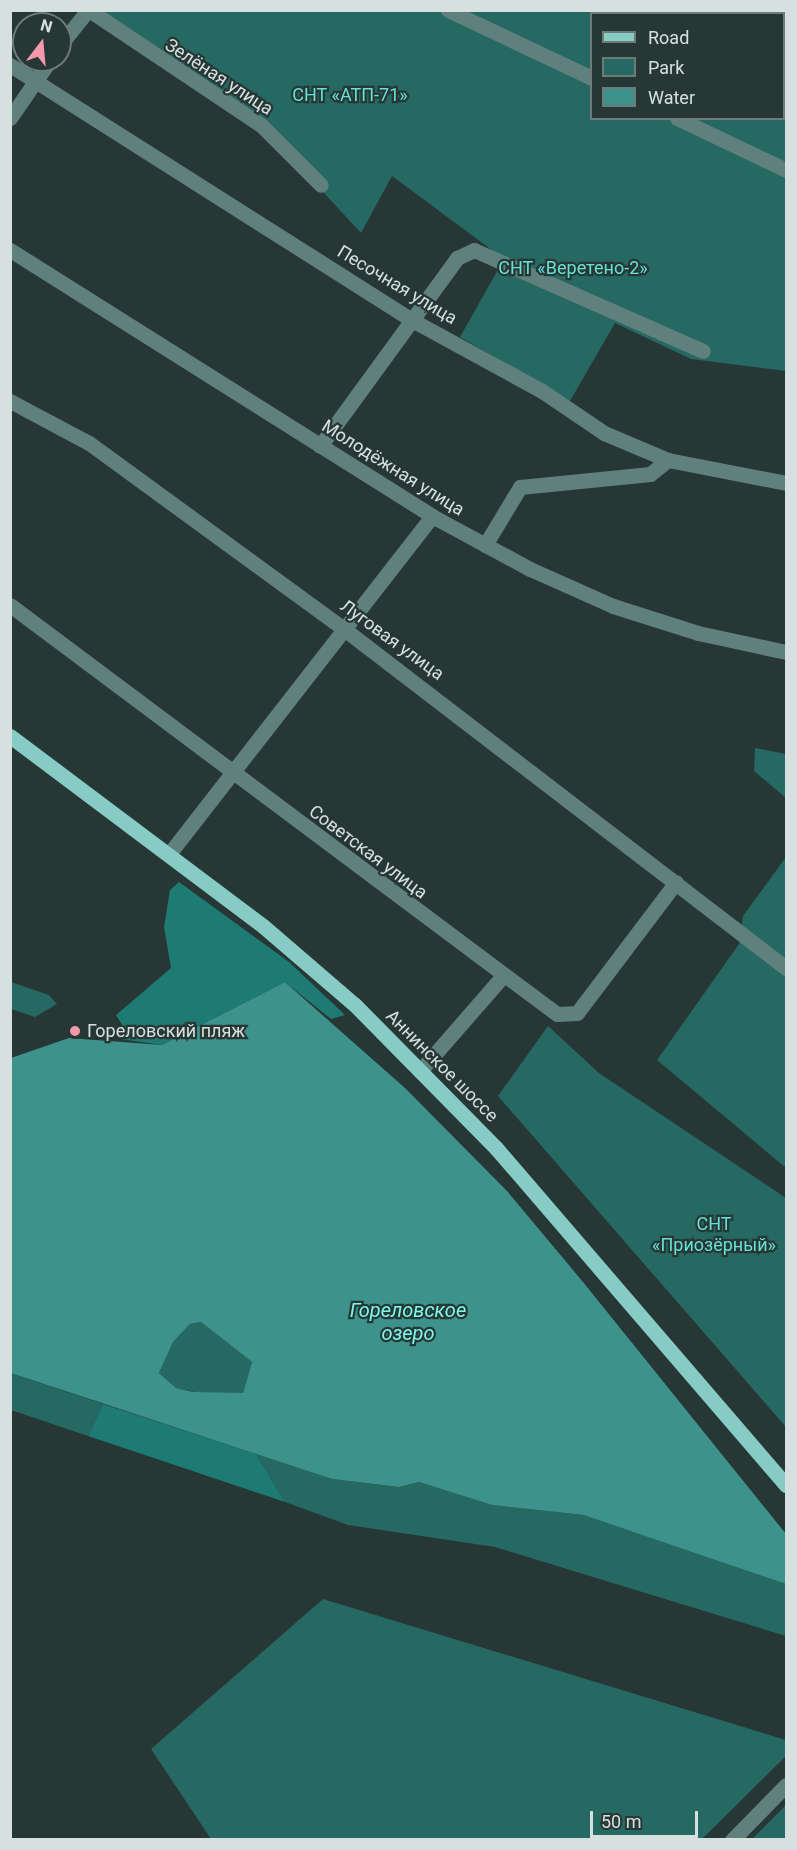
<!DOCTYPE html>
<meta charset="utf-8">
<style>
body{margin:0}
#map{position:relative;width:797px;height:1850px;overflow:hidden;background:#273735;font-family:Roboto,sans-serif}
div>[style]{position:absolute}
.green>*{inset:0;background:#266862}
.forest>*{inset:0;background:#1e7b73}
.water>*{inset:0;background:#3d938b}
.minor>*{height:15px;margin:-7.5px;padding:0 7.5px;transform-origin:7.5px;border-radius:7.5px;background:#5f807c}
.major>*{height:15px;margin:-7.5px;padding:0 7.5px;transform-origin:7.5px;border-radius:7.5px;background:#86ccc4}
.dots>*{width:16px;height:16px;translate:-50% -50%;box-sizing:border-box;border:3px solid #273735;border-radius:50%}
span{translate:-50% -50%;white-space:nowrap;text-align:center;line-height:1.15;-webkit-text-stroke:4.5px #273735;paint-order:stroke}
.street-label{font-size:18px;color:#d6e0df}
.park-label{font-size:18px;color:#63e2d5}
.poi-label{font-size:18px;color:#d6e0df}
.left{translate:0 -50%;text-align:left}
.water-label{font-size:20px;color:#7dfaed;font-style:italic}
.frame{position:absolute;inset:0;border:12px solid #d6e0df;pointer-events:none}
.legend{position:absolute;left:590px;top:12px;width:195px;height:108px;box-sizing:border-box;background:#273735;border:2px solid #6d7b79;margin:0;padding:8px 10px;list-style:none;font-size:18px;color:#d6e0df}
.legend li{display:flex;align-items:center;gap:12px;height:30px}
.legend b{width:30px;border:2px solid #6d7b79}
.north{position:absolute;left:12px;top:12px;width:60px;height:60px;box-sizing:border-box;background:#273735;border:2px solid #6d7b79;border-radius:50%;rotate:16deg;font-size:16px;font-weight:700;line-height:24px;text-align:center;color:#d6e0df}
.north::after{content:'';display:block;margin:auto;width:21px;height:27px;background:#f29aac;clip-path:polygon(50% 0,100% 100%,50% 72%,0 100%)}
.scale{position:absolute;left:590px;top:1811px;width:108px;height:27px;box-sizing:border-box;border:3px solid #d6e0df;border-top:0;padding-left:8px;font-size:18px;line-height:21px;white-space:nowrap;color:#d6e0df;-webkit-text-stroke:4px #273735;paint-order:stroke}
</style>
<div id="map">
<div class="green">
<div style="clip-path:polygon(evenodd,89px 11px,786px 11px,786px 371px,691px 359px,615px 323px,570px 401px,460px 337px,504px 259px,392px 176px,361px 233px,262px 126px,89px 11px,592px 14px,784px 14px,784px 118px,592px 118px,592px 14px)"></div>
<div style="clip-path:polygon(755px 748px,786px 754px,786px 798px,754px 771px)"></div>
<div style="clip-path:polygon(786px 857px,786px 1168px,657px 1060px,739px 944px,743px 916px)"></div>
<div style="clip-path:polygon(11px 982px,49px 995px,57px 1004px,35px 1017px,11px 1009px)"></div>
<div style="clip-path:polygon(548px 1026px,599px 1073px,786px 1198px,786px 1427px,498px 1096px)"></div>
<div style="clip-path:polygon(201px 1322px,252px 1362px,243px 1393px,209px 1395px,176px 1388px,159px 1373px,173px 1342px,190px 1324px)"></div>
<div style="clip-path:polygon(11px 1373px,103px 1404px,88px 1436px,11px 1410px)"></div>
<div style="clip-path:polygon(256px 1454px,332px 1479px,399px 1487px,419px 1482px,492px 1505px,584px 1515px,647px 1535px,786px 1584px,786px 1636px,495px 1547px,348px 1525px,285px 1502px)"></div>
<div style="clip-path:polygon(323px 1599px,786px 1740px,786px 1756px,702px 1839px,211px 1839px,151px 1749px)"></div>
<div style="clip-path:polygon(786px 1805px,786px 1839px,752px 1839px)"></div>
</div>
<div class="forest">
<div style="clip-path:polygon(179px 882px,289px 962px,345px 1015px,331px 1019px,285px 982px,162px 1045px,121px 1039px,124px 1028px,116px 1015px,171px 968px,164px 927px,170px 890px)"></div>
<div style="clip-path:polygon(103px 1404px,256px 1454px,285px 1502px,88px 1436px)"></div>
</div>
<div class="water">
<div style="clip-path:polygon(evenodd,285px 982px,405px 1088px,507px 1191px,583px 1282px,786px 1534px,786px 1584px,584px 1515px,492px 1505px,419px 1482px,399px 1487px,332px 1479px,11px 1373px,11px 1058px,69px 1038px,162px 1045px,285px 982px,201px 1322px,252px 1362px,243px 1393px,193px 1392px,176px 1388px,159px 1373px,173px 1342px,190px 1324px,201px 1322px)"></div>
</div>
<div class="minor">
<div style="left:89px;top:10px;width:208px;rotate:33.8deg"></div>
<div style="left:262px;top:126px;width:83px;rotate:45deg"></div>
<div style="left:448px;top:10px;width:159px;rotate:25.3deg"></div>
<div style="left:783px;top:10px;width:4px;rotate:45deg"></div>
<div style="left:60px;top:45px;width:45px;rotate:-51.3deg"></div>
<div style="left:10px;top:65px;width:474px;rotate:32.4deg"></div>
<div style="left:410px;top:319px;width:150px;rotate:28.6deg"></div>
<div style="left:542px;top:391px;width:75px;rotate:34.1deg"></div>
<div style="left:604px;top:433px;width:69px;rotate:22.9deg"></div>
<div style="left:668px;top:460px;width:120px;rotate:11deg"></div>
<div style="left:10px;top:118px;width:70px;rotate:-55.4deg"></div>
<div style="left:677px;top:118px;width:121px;rotate:25.5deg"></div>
<div style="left:10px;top:250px;width:499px;rotate:32.2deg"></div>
<div style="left:432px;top:516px;width:111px;rotate:28.4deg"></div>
<div style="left:530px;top:569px;width:91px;rotate:24deg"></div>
<div style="left:613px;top:606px;width:89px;rotate:17.6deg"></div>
<div style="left:698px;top:633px;width:90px;rotate:12.2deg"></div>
<div style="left:10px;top:401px;width:89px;rotate:28deg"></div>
<div style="left:89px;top:443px;width:316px;rotate:36.1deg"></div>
<div style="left:344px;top:629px;width:557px;rotate:37.49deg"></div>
<div style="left:320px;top:446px;width:233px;rotate:-53.9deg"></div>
<div style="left:457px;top:258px;width:19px;rotate:-25deg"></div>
<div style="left:474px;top:250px;width:250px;rotate:23.8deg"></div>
<div style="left:485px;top:545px;width:68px;rotate:-58.9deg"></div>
<div style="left:520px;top:487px;width:131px;rotate:-5.7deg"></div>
<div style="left:650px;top:474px;width:23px;rotate:-38deg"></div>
<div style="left:10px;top:605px;width:683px;rotate:36.79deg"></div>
<div style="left:557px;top:1014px;width:20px;rotate:-3deg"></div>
<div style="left:577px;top:1013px;width:164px;rotate:-52.9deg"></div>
<div style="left:169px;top:854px;width:428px;rotate:-52.1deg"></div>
<div style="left:420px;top:1071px;width:125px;rotate:-48.9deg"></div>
<div style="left:732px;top:1840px;width:77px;rotate:-45.5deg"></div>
</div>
<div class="major">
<div style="left:10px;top:736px;width:316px;rotate:36.9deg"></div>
<div style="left:263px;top:926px;width:121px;rotate:40.7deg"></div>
<div style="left:355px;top:1005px;width:201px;rotate:45.4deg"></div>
<div style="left:496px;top:1148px;width:445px;rotate:49.3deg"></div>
</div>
<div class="dots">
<div style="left:75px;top:1031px;background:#f29aac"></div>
</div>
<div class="street-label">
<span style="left:219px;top:77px;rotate:33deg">Зелёная улица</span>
<span style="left:397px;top:285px;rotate:31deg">Песочная улица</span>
<span style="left:393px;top:468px;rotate:32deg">Молодёжная улица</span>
<span style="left:392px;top:640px;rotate:36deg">Луговая улица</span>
<span style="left:368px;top:852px;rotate:37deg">Советская улица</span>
<span style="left:442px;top:1066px;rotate:45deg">Аннинское шоссе</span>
</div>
<div class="park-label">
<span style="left:350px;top:95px">СНТ «АТП-71»</span>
<span style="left:573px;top:268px">СНТ «Веретено-2»</span>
<span style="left:714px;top:1235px">СНТ<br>«Приозёрный»</span>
</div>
<div class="poi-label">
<span class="left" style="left:87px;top:1031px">Гореловский пляж</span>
</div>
<div class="water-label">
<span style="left:408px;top:1322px">Гореловское<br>озеро</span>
</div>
<div class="frame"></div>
<ul class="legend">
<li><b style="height:8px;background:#86ccc4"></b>Road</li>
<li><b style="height:16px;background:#266862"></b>Park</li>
<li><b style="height:16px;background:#3d938b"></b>Water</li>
</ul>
<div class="north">N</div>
<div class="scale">50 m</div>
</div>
